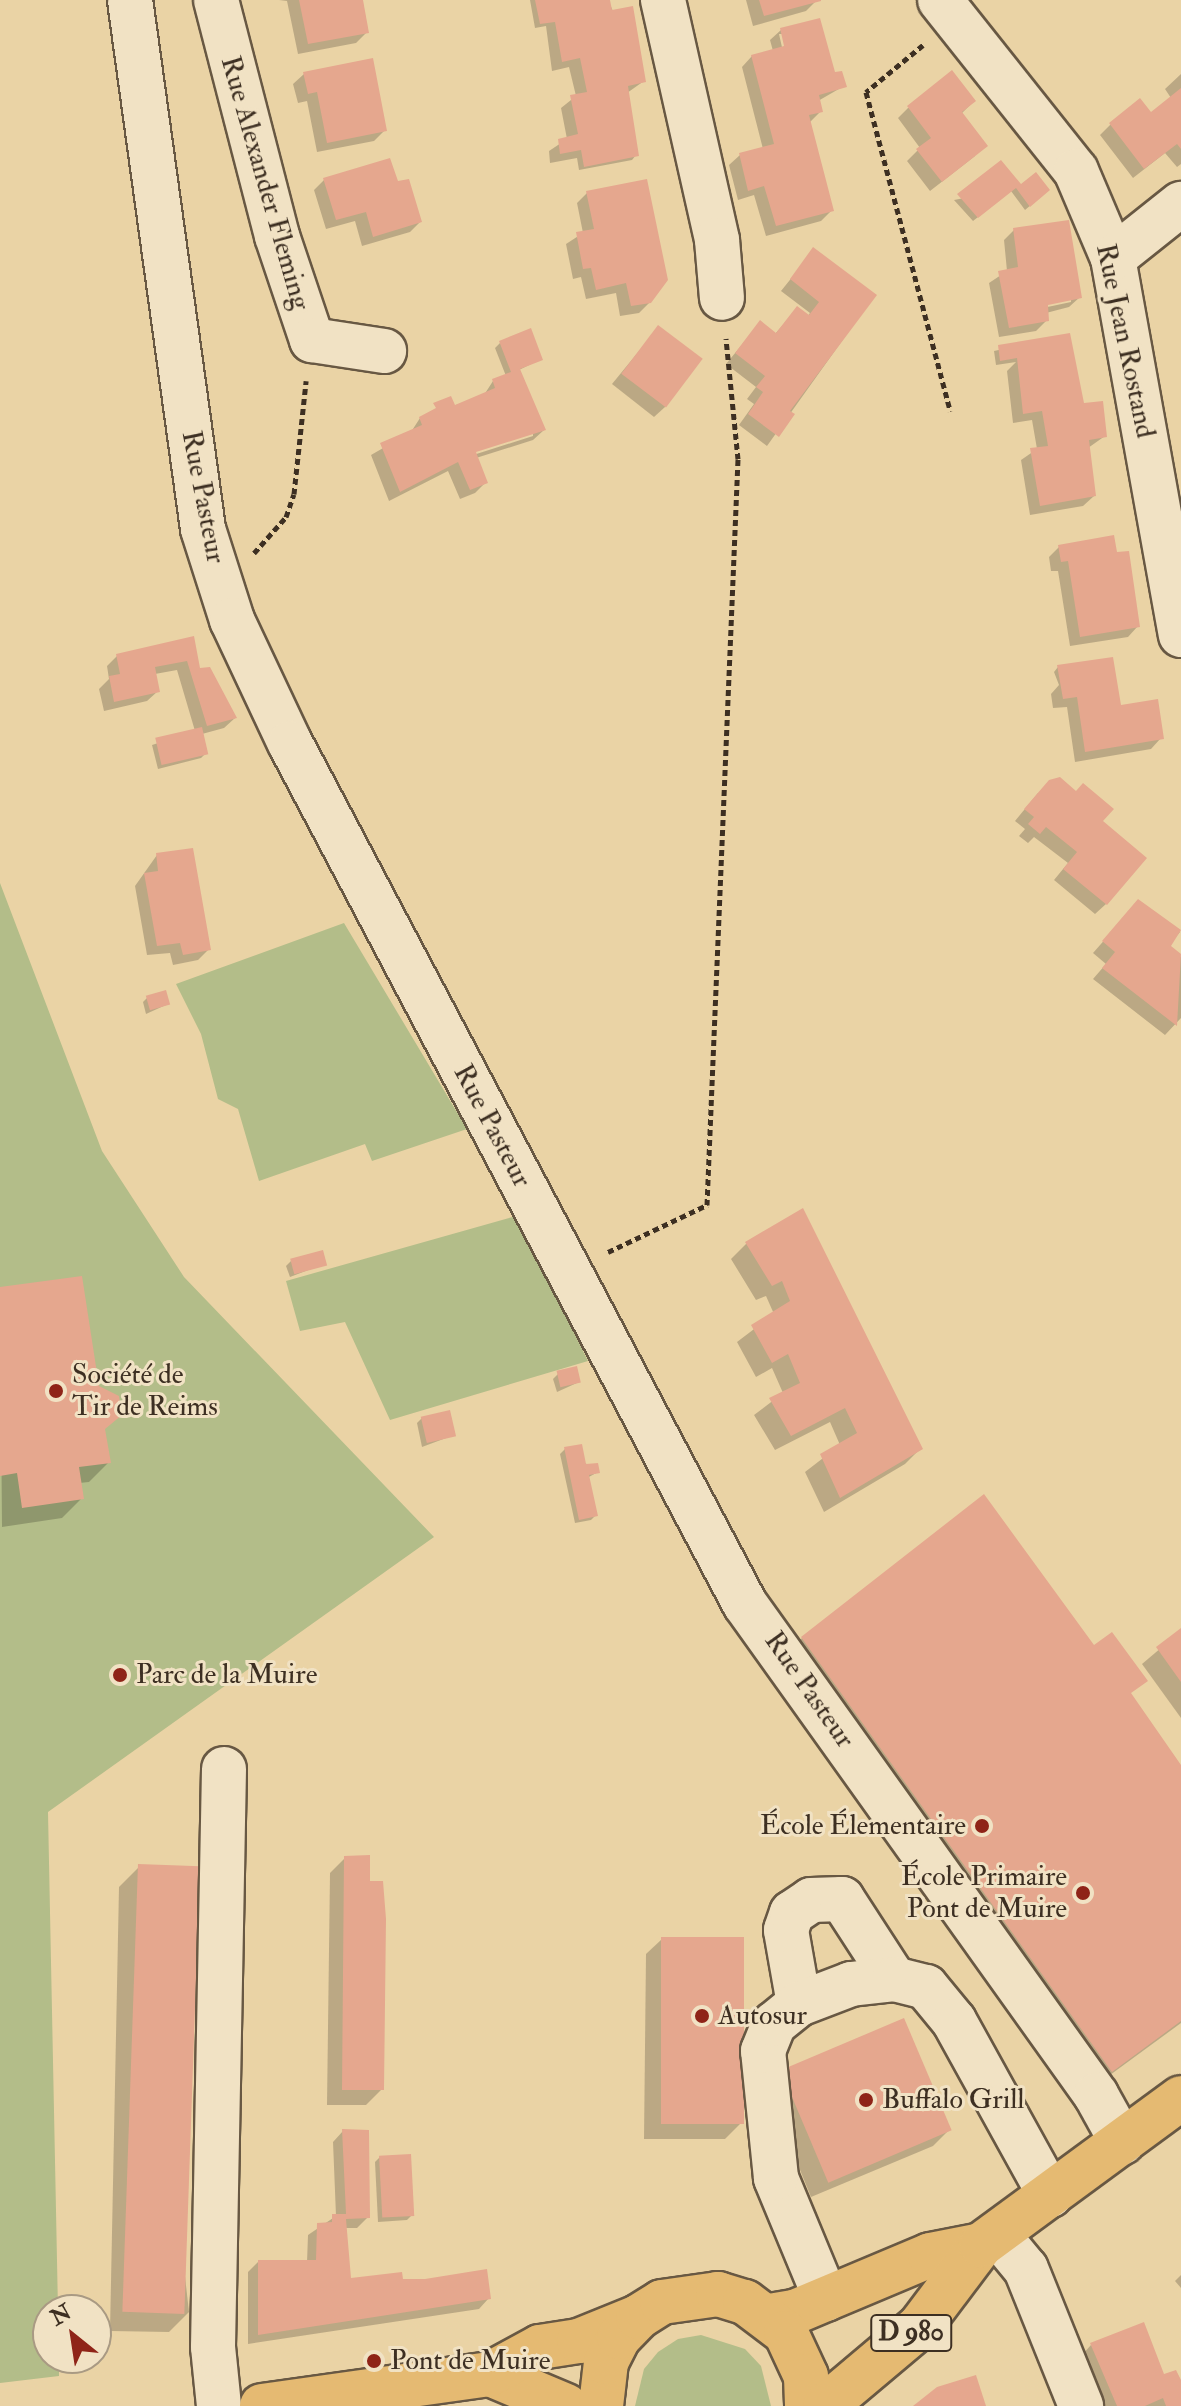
<!DOCTYPE html>
<meta charset="utf-8">
<style>
body{margin:0}
#map{position:relative;width:1181px;height:2406px;overflow:hidden;background:#ead3a5;font-family:"IM FELL Double Pica",serif}
div>[style]{position:absolute}
.green>*{inset:0;background:#b3bd89}
.shadow>*{inset:0;background:#0003}
.building>*{inset:0;background:#e5a78e;transform-origin:0 0}
.path>*{height:5px;margin-top:-2.5px;transform-origin:0;background:repeating-linear-gradient(90deg,#3d2f22 0 6px,transparent 0 10px)}
.roads{filter:drop-shadow(2px 0 #685843) drop-shadow(-2px 0 #685843) drop-shadow(0 2px #685843) drop-shadow(0 -2px #685843)}
.minor>*{height:44px;margin:-22px;padding:0 22px;transform-origin:22px;border-radius:22px;background:#f1e2c4}
.major>*{height:44px;margin:-22px;padding:0 22px;transform-origin:22px;border-radius:22px;background:#e5ba72}
.dots>*{width:22px;height:22px;translate:-50% -50%;box-sizing:border-box;border:4px solid #f1e2c4;border-radius:50%}
span{translate:-50% -50%;white-space:nowrap;text-align:center;line-height:1.15;-webkit-text-stroke:6px #f1e2c4;paint-order:stroke}
.shield-label span{padding:2px 6px;background:#f1e2c4;border:2px solid;border-radius:6px;-webkit-text-stroke-width:0}
.shield-label{font-size:26px;color:#3d2f22;font-weight:700}
.street-label{font-size:28px;color:#3d2f22}
.poi-label{font-size:28px;color:#3d2f22}
.left{translate:0 -50%;text-align:left}
.right{translate:-100% -50%;text-align:right}
.north{position:absolute;left:32px;top:2294px;width:80px;height:80px;box-sizing:border-box;background:#f1e2c4;border:2px solid #a99a83;border-radius:50%;rotate:330deg;font-size:22px;font-weight:700;line-height:32px;text-align:center;color:#3d2f22}
.north::after{content:'';display:block;margin:auto;width:28px;height:36px;background:#8f2418;clip-path:polygon(50% 0,100% 100%,50% 72%,0 100%)}
</style>
<div id="map">
<div class="green">
<div style="clip-path:polygon(0 883px,102px 1151px,184px 1277px,434px 1537px,48px 1812px,58px 2310px,48px 2310px,48px 2358px,59px 2358px,59px 2376px,0 2383px)"></div>
<div style="clip-path:polygon(344px 923px,467px 1129px,372px 1161px,365px 1144px,259px 1181px,238px 1109px,218px 1099px,201px 1034px,176px 984px)"></div>
<div style="clip-path:polygon(516px 1216px,588px 1361px,390px 1420px,345px 1322px,300px 1331px,286px 1281px)"></div>
<div style="clip-path:polygon(701px 2335px,745px 2349px,761px 2366px,771px 2406px,635px 2406px,644px 2369px,658px 2352px,678px 2339px)"></div>
</div>
<div class="shadow">
<div style="clip-path:polygon(279px 0,361px 0,367px 32px,356px 43px,298px 54px,287px 1px)"></div>
<div style="clip-path:polygon(530px 0,608px 0,644px 81px,627px 93px,636px 155px,632px 160px,579px 170px,577px 158px,550px 163px,549px 151px,567px 139px,561px 108px,576px 96px,569px 67px,552px 71px,546px 26px,535px 28px)"></div>
<div style="clip-path:polygon(746px 0,816px 0,816px 1px,806px 11px,753px 26px)"></div>
<div style="clip-path:polygon(evenodd,781px 30px,844px 86px,818px 101px,821px 111px,809px 123px,832px 210px,821px 221px,766px 236px,754px 195px,738px 200px,729px 165px,740px 155px,763px 149px,742px 67px,752px 56px,773px 51px,770px 40px,781px 30px,779px 34px,783px 34px,788px 55px,784px 56px,779px 34px)"></div>
<div style="clip-path:polygon(304px 74px,385px 130px,374px 141px,317px 152px,307px 101px,298px 103px,293px 84px)"></div>
<div style="clip-path:polygon(1181px 74px,1181px 164px,1177px 167px,1165px 153px,1133px 178px,1100px 135px,1111px 124px,1150px 114px,1171px 98px,1165px 89px)"></div>
<div style="clip-path:polygon(974px 101px,961px 114px,975px 156px,930px 191px,907px 161px,920px 148px,898px 118px,908px 108px)"></div>
<div style="clip-path:polygon(324px 180px,396px 184px,420px 222px,410px 232px,362px 246px,355px 221px,326px 229px,314px 190px)"></div>
<div style="clip-path:polygon(1021px 187px,1043px 195px,1025px 210px,1011px 191px,973px 221px,954px 200px)"></div>
<div style="clip-path:polygon(587px 193px,650px 302px,639px 313px,620px 316px,616px 293px,586px 299px,581px 277px,573px 279px,566px 244px,583px 233px,577px 203px)"></div>
<div style="clip-path:polygon(evenodd,1014px 230px,1080px 297px,1069px 307px,1046px 313px,1047px 320px,1036px 331px,999px 337px,989px 283px,1007px 271px,1004px 240px,1014px 230px,1071px 298px,1071px 302px,1038px 309px,1037px 306px,1071px 298px)"></div>
<div style="clip-path:polygon(814px 250px,874px 296px,767px 446px,739px 425px,754px 404px,747px 399px,756px 387px,726px 364px,760px 323px,775px 334px,797px 309px,807px 317px,810px 313px,781px 291px)"></div>
<div style="clip-path:polygon(658px 328px,665px 407px,654px 417px,612px 384px)"></div>
<div style="clip-path:polygon(1068px 335px,1083px 405px,1105px 436px,1088px 448px,1094px 496px,1083px 506px,1030px 515px,1021px 460px,1037px 449px,1032px 420px,1013px 423px,1007px 371px,1016px 362px,996px 365px,994px 351px)"></div>
<div style="clip-path:polygon(evenodd,500px 343px,541px 359px,519px 370px,544px 430px,533px 440px,476px 458px,486px 482px,475px 493px,460px 499px,448px 471px,389px 501px,371px 455px,411px 432px,420px 418px,484px 395px,493px 381px,506px 376px,495px 348px,500px 343px,533px 432px,533px 436px,467px 457px,466px 453px,533px 432px)"></div>
<div style="clip-path:polygon(1059px 547px,1138px 626px,1128px 637px,1070px 646px,1058px 571px,1051px 571px,1049px 557px)"></div>
<div style="clip-path:polygon(192px 638px,199px 670px,235px 718px,224px 728px,202px 734px,206px 753px,201px 758px,158px 769px,152px 745px,195px 731px,177px 670px,155px 674px,158px 691px,147px 701px,104px 711px,99px 689px,109px 679px,107px 666px,117px 656px)"></div>
<div style="clip-path:polygon(1058px 667px,1119px 707px,1161px 738px,1151px 749px,1075px 762px,1067px 707px,1053px 708px,1051px 694px,1059px 685px,1054px 672px)"></div>
<div style="clip-path:polygon(1038px 793px,1100px 821px,1106px 904px,1095px 914px,1054px 880px,1068px 863px,1034px 837px,1028px 843px,1019px 836px,1025px 829px,1015px 821px)"></div>
<div style="clip-path:polygon(157px 855px,209px 949px,198px 960px,173px 965px,170px 953px,147px 955px,135px 886px)"></div>
<div style="clip-path:polygon(1138px 902px,1180px 932px,1168px 946px,1181px 957px,1181px 1018px,1165px 1035px,1093px 979px,1106px 964px,1093px 953px)"></div>
<div style="clip-path:polygon(148px 997px,168px 1004px,146px 1014px,143px 1002px)"></div>
<div style="clip-path:polygon(803px 1211px,921px 1448px,905px 1464px,824px 1512px,805px 1472px,840px 1445px,830px 1422px,775px 1450px,754px 1415px,783px 1393px,772px 1368px,756px 1377px,737px 1342px,774px 1314px,766px 1296px,756px 1300px,731px 1259px,747px 1243px)"></div>
<div style="clip-path:polygon(291px 1261px,324px 1264px,290px 1277px,286px 1266px)"></div>
<div style="clip-path:polygon(0 1289px,104px 1430px,109px 1462px,89px 1482px,79px 1483px,82px 1498px,62px 1518px,2px 1527px)"></div>
<div style="clip-path:polygon(558px 1374px,579px 1382px,557px 1392px,553px 1379px)"></div>
<div style="clip-path:polygon(422px 1418px,454px 1435px,422px 1447px,417px 1423px)"></div>
<div style="clip-path:polygon(565px 1449px,598px 1472px,587px 1478px,595px 1516px,591px 1520px,575px 1523px,560px 1454px)"></div>
<div style="clip-path:polygon(1181px 1631px,1181px 1718px,1142px 1664px)"></div>
<div style="clip-path:polygon(802px 1638px,1094px 1649px,1181px 1769px,1181px 2023px,1095px 2086px,787px 1654px)"></div>
<div style="clip-path:polygon(345px 1858px,382px 2089px,366px 2105px,327px 2105px,330px 1873px)"></div>
<div style="clip-path:polygon(139px 1867px,189px 2312px,169px 2332px,110px 2331px,119px 1887px)"></div>
<div style="clip-path:polygon(662px 1939px,741px 2123px,725px 2139px,644px 2139px,646px 1954px)"></div>
<div style="clip-path:polygon(781px 2071px,949px 2130px,933px 2146px,811px 2197px,766px 2086px)"></div>
<div style="clip-path:polygon(343px 2131px,368px 2217px,357px 2228px,345px 2228px,349px 2280px,401px 2282px,489px 2298px,479px 2309px,248px 2344px,248px 2272px,258px 2262px,307px 2262px,308px 2235px,336px 2216px,333px 2142px)"></div>
<div style="clip-path:polygon(380px 2157px,412px 2215px,407px 2220px,378px 2222px,375px 2162px)"></div>
<div style="clip-path:polygon(1181px 2275px,1181px 2288px,1175px 2281px)"></div>
<div style="clip-path:polygon(1091px 2345px,1181px 2385px,1181px 2406px,1102px 2406px,1081px 2356px)"></div>
</div>
<div class="building">
<div style="clip-path:polygon(299px 0,363px 0,369px 33px,308px 44px)"></div>
<div style="clip-path:polygon(535px 0,610px 0,612px 10px,633px 6px,646px 82px,628px 86px,639px 156px,584px 167px,581px 150px,560px 154px,558px 139px,578px 134px,570px 95px,587px 92px,580px 58px,562px 62px,555px 22px,540px 24px)"></div>
<div style="clip-path:polygon(759px 0,821px 0,821px 1px,764px 16px)"></div>
<div style="clip-path:polygon(820px 18px,835px 72px,842px 71px,847px 87px,819px 95px,823px 112px,809px 115px,834px 211px,776px 226px,764px 186px,748px 191px,739px 153px,774px 144px,751px 55px,784px 46px,780px 28px)"></div>
<div style="clip-path:polygon(373px 58px,387px 131px,327px 143px,317px 92px,308px 94px,303px 72px)"></div>
<div style="clip-path:polygon(952px 70px,976px 101px,962px 112px,988px 146px,942px 182px,916px 149px,931px 138px,907px 106px)"></div>
<div style="clip-path:polygon(1181px 88px,1181px 149px,1177px 144px,1144px 169px,1109px 123px,1140px 98px,1151px 112px)"></div>
<div style="clip-path:polygon(390px 158px,398px 181px,409px 179px,422px 222px,373px 237px,366px 212px,336px 220px,323px 178px)"></div>
<div style="clip-path:polygon(1001px 160px,1021px 184px,1036px 172px,1050px 190px,1030px 207px,1016px 188px,978px 218px,957px 194px)"></div>
<div style="clip-path:polygon(647px 179px,668px 280px,651px 303px,631px 306px,626px 283px,596px 290px,591px 268px,583px 269px,576px 232px,594px 229px,586px 191px)"></div>
<div style="clip-path:polygon(1069px 220px,1082px 298px,1048px 305px,1049px 321px,1009px 328px,998px 271px,1018px 267px,1013px 228px)"></div>
<div style="clip-path:polygon(813px 247px,877px 295px,790px 411px,795px 414px,779px 437px,748px 414px,763px 392px,756px 387px,765px 376px,735px 353px,760px 320px,776px 333px,797px 306px,809px 315px,819px 302px,790px 279px)"></div>
<div style="left:658px;top:325px;width:56px;height:61px;rotate:37deg"></div>
<div style="clip-path:polygon(531px 328px,543px 360px,520px 369px,546px 430px,476px 452px,488px 483px,470px 490px,458px 462px,400px 492px,380px 443px,422px 425px,419px 417px,436px 408px,433px 403px,451px 396px,455px 405px,495px 388px,492px 379px,511px 372px,499px 341px)"></div>
<div style="clip-path:polygon(1070px 333px,1084px 403px,1103px 401px,1107px 437px,1089px 440px,1096px 496px,1040px 506px,1030px 448px,1048px 446px,1042px 411px,1023px 414px,1017px 358px,1000px 361px,998px 345px)"></div>
<div style="clip-path:polygon(1114px 535px,1117px 552px,1129px 551px,1140px 627px,1080px 637px,1068px 561px,1061px 562px,1058px 545px)"></div>
<div style="clip-path:polygon(194px 636px,200px 668px,210px 667px,237px 718px,207px 726px,187px 661px,155px 667px,160px 692px,114px 702px,109px 676px,120px 674px,116px 654px)"></div>
<div style="clip-path:polygon(1113px 657px,1121px 705px,1158px 699px,1164px 739px,1085px 752px,1077px 697px,1063px 699px,1057px 665px)"></div>
<div style="left:202px;top:727px;width:28px;height:48px;rotate:77deg"></div>
<div style="clip-path:polygon(1060px 777px,1076px 791px,1083px 783px,1114px 809px,1103px 821px,1147px 858px,1107px 905px,1063px 869px,1077px 852px,1046px 827px,1040px 834px,1028px 824px,1034px 817px,1024px 809px,1049px 780px)"></div>
<div style="clip-path:polygon(193px 848px,211px 950px,183px 955px,180px 943px,157px 946px,144px 873px,158px 871px,156px 853px)"></div>
<div style="clip-path:polygon(1138px 899px,1181px 930px,1171px 946px,1181px 954px,1177px 1026px,1102px 968px,1115px 952px,1102px 941px)"></div>
<div style="left:166px;top:990px;width:15px;height:21px;rotate:74deg"></div>
<div style="clip-path:polygon(803px 1208px,923px 1449px,840px 1498px,820px 1454px,857px 1433px,845px 1408px,791px 1436px,769px 1398px,800px 1383px,788px 1354px,772px 1363px,751px 1325px,790px 1301px,782px 1281px,772px 1286px,745px 1242px)"></div>
<div style="left:323px;top:1250px;width:16px;height:34px;rotate:75deg"></div>
<div style="clip-path:polygon(82px 1276px,99px 1386px,119px 1396px,122px 1415px,105px 1429px,111px 1463px,79px 1467px,84px 1499px,22px 1508px,17px 1473px,0 1476px,0 1287px)"></div>
<div style="left:577px;top:1366px;width:17px;height:21px;rotate:77deg"></div>
<div style="left:450px;top:1410px;width:27px;height:30px;rotate:77deg"></div>
<div style="clip-path:polygon(582px 1444px,586px 1464px,598px 1463px,600px 1473px,589px 1475px,598px 1516px,579px 1520px,564px 1447px)"></div>
<div style="clip-path:polygon(984px 1494px,1094px 1645px,1112px 1632px,1148px 1681px,1131px 1693px,1181px 1765px,1181px 2021px,1112px 2072px,801px 1637px)"></div>
<div style="clip-path:polygon(1181px 1628px,1181px 1682px,1156px 1647px)"></div>
<div style="clip-path:polygon(370px 1855px,370px 1881px,383px 1881px,386px 1919px,384px 2090px,342px 2090px,344px 1856px)"></div>
<div style="left:138px;top:1864px;width:62px;height:448px;rotate:2deg"></div>
<div style="left:661px;top:1937px;width:83px;height:187px"></div>
<div style="left:904px;top:2018px;width:122px;height:134px;rotate:67deg"></div>
<div style="clip-path:polygon(342px 2129px,369px 2130px,370px 2218px,346px 2219px,351px 2278px,402px 2272px,403px 2279px,425px 2279px,487px 2269px,491px 2299px,258px 2335px,258px 2260px,316px 2260px,317px 2223px,332px 2222px,332px 2214px,346px 2214px)"></div>
<div style="left:411px;top:2154px;width:62px;height:32px;rotate:87deg"></div>
<div style="clip-path:polygon(1144px 2322px,1164px 2374px,1176px 2370px,1181px 2380px,1181px 2406px,1166px 2406px,1163px 2398px,1145px 2406px,1117px 2406px,1090px 2343px)"></div>
<div style="clip-path:polygon(976px 2375px,986px 2406px,913px 2406px,937px 2387px)"></div>
</div>
<div class="path">
<div style="left:923px;top:45px;width:74px;rotate:140.5deg"></div>
<div style="left:866px;top:92px;width:330px;rotate:75.2deg"></div>
<div style="left:254px;top:553px;width:48px;rotate:-48.4deg"></div>
<div style="left:286px;top:517px;width:24px;rotate:-71deg"></div>
<div style="left:294px;top:494px;width:114px;rotate:-83.9deg"></div>
<div style="left:608px;top:1252px;width:110px;rotate:-25.4deg"></div>
<div style="left:707px;top:1205px;width:747px;rotate:-87.62deg"></div>
<div style="left:738px;top:459px;width:121px;rotate:-95.7deg"></div>
</div>
<div class="roads">
<div class="minor">
<div style="left:130px;top:0;width:534px;rotate:82.14deg"></div>
<div style="left:203px;top:529px;width:96px;rotate:72.3deg"></div>
<div style="left:232px;top:620px;width:136px;rotate:64.8deg"></div>
<div style="left:290px;top:743px;width:974px;rotate:62.15deg"></div>
<div style="left:745px;top:1604px;width:604px;rotate:54.44deg"></div>
<div style="left:1096px;top:2095px;width:54px;rotate:61deg"></div>
<div style="left:216px;top:0;width:244px;rotate:75.5deg"></div>
<div style="left:277px;top:236px;width:110px;rotate:71.4deg"></div>
<div style="left:312px;top:340px;width:73px;rotate:8.7deg"></div>
<div style="left:663px;top:0;width:246px;rotate:77.3deg"></div>
<div style="left:717px;top:240px;width:58px;rotate:85.1deg"></div>
<div style="left:940px;top:0;width:218px;rotate:51.5deg"></div>
<div style="left:1076px;top:171px;width:95px;rotate:67deg"></div>
<div style="left:1113px;top:258px;width:383px;rotate:79.8deg"></div>
<div style="left:1113px;top:258px;width:87px;rotate:-38.5deg"></div>
<div style="left:799px;top:2004px;width:75px;rotate:-100deg"></div>
<div style="left:786px;top:1930px;width:18px;rotate:-71deg"></div>
<div style="left:792px;top:1913px;width:23px;rotate:-34deg"></div>
<div style="left:811px;top:1900px;width:31px;rotate:-2deg"></div>
<div style="left:842px;top:1899px;width:95px;rotate:57deg"></div>
<div style="left:997px;top:2234px;width:45px;rotate:50.4deg"></div>
<div style="left:1026px;top:2269px;width:148px;rotate:68.1deg"></div>
<div style="left:826px;top:2299px;width:131px;rotate:-112.5deg"></div>
<div style="left:776px;top:2178px;width:128px;rotate:-95.8deg"></div>
<div style="left:763px;top:2051px;width:29px;rotate:-68deg"></div>
<div style="left:774px;top:2024px;width:32px;rotate:-39deg"></div>
<div style="left:799px;top:2004px;width:56px;rotate:-21deg"></div>
<div style="left:851px;top:1984px;width:43px;rotate:-6.6deg"></div>
<div style="left:894px;top:1979px;width:33px;rotate:14deg"></div>
<div style="left:926px;top:1987px;width:44px;rotate:50.5deg"></div>
<div style="left:954px;top:2021px;width:199px;rotate:61.1deg"></div>
<div style="left:219px;top:2406px;width:59px;rotate:-95.8deg"></div>
<div style="left:213px;top:2347px;width:578px;rotate:-88.91deg"></div>
</div>
<div class="major">
<div style="left:770px;top:2316px;width:27px;rotate:-10deg"></div>
<div style="left:797px;top:2311px;width:144px;rotate:-22.8deg"></div>
<div style="left:930px;top:2255px;width:52px;rotate:-11.1deg"></div>
<div style="left:490px;top:2374px;width:82px;rotate:22.8deg"></div>
<div style="left:262px;top:2406px;width:230px;rotate:-8deg"></div>
<div style="left:490px;top:2374px;width:57px;rotate:-28.4deg"></div>
<div style="left:540px;top:2347px;width:39px;rotate:-9deg"></div>
<div style="left:579px;top:2341px;width:64px;rotate:-22.1deg"></div>
<div style="left:601px;top:2406px;width:44px;rotate:-83.5deg"></div>
<div style="left:606px;top:2362px;width:28px;rotate:-63deg"></div>
<div style="left:619px;top:2337px;width:28px;rotate:-46deg"></div>
<div style="left:638px;top:2317px;width:28px;rotate:-32deg"></div>
<div style="left:662px;top:2302px;width:57px;rotate:-8.1deg"></div>
<div style="left:718px;top:2294px;width:28px;rotate:17deg"></div>
<div style="left:745px;top:2302px;width:51px;rotate:37.1deg"></div>
<div style="left:786px;top:2333px;width:47px;rotate:65.1deg"></div>
<div style="left:806px;top:2376px;width:30px;rotate:88deg"></div>
<div style="left:825px;top:2406px;width:124px;rotate:-40.1deg"></div>
<div style="left:920px;top:2326px;width:101px;rotate:-53deg"></div>
<div style="left:981px;top:2245px;width:248px;rotate:-36.3deg"></div>
</div>
</div>
<div class="dots">
<div style="left:56px;top:1391px;background:#8f2418"></div>
<div style="left:120px;top:1675px;background:#8f2418"></div>
<div style="left:982px;top:1826px;background:#8f2418"></div>
<div style="left:1083px;top:1893px;background:#8f2418"></div>
<div style="left:702px;top:2016px;background:#8f2418"></div>
<div style="left:866px;top:2100px;background:#8f2418"></div>
<div style="left:374px;top:2361px;background:#8f2418"></div>
</div>
<div class="shield-label">
<span style="left:911px;top:2333px">D 980</span>
</div>
<div class="street-label">
<span style="left:265px;top:183px;rotate:74deg">Rue Alexander Fleming</span>
<span style="left:1125px;top:341px;rotate:78deg">Rue Jean Rostand</span>
<span style="left:203px;top:497px;rotate:79deg">Rue Pasteur</span>
<span style="left:492px;top:1126px;rotate:62deg">Rue Pasteur</span>
<span style="left:809px;top:1690px;rotate:55deg">Rue Pasteur</span>
</div>
<div class="poi-label">
<span class="left" style="left:72px;top:1391px">Société de<br>Tir de Reims</span>
<span class="left" style="left:136px;top:1675px">Parc de la Muire</span>
<span class="right" style="left:966px;top:1826px">École Élementaire</span>
<span class="right" style="left:1067px;top:1893px">École Primaire<br>Pont de Muire</span>
<span class="left" style="left:718px;top:2016px">Autosur</span>
<span class="left" style="left:882px;top:2100px">Buffalo Grill</span>
<span class="left" style="left:390px;top:2361px">Pont de Muire</span>
</div>
<div class="north">N</div>
</div>
